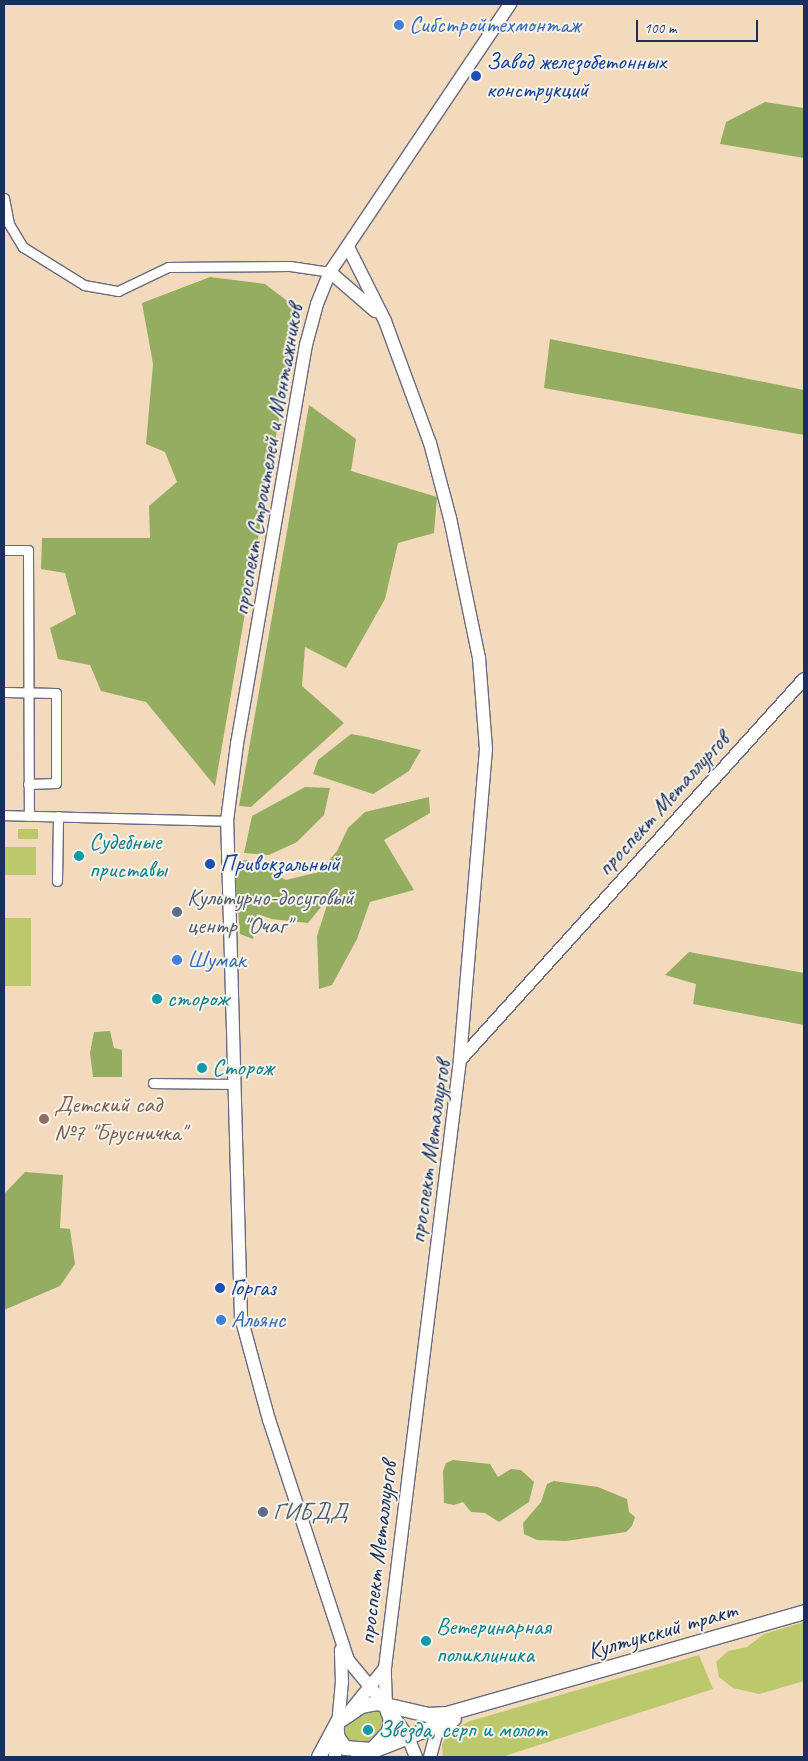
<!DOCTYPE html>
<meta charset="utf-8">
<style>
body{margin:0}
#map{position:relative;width:808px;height:1761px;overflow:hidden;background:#f4dabc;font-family:Caveat,sans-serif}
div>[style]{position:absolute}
.green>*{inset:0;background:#bbc96c;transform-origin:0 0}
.forest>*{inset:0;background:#94ad60}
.roads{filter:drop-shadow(1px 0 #676b7f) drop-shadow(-1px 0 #676b7f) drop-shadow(0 1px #676b7f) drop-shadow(0 -1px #676b7f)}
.street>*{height:9px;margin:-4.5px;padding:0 4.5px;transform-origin:4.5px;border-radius:4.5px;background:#fff}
.secondary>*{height:12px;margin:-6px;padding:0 6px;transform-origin:6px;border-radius:6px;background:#fff}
.primary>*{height:14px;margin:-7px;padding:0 7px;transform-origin:7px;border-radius:7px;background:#fff}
.dots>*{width:14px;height:14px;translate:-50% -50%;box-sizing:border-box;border:2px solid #f7f3e8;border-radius:50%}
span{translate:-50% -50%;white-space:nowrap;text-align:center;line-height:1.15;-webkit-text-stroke:4px #f7f3e8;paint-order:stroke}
.shop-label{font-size:24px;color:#366cbe}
.left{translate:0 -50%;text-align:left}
.transit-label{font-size:24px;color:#164399}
.street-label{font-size:24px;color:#1b2f5e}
.culture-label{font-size:24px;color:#0d838f}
.service-label{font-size:24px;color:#4e5e75}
.education-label{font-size:24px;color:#785e54}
.frame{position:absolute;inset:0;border:5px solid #1b2f5e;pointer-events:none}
.scale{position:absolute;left:636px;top:20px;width:122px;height:22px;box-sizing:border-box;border:2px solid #1b2f5e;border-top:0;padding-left:6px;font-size:15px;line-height:18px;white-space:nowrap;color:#1b2f5e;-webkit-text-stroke:4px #f7f3e8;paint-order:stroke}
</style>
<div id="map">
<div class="green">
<div style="left:18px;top:829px;width:20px;height:10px"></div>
<div style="left:4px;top:847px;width:32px;height:28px"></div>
<div style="left:4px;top:918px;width:27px;height:68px"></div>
<div style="clip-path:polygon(804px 1622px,804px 1681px,759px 1694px,733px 1688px,719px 1677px,716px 1662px,728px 1651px,747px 1647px,764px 1634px)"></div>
<div style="clip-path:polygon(699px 1655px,713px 1689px,502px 1757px,443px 1757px,442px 1745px,448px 1732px,470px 1721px)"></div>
<div style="clip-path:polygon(375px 1710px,382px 1712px,385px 1721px,383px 1731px,364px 1744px,345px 1741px,343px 1724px,355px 1713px)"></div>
</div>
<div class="forest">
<div style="clip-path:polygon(765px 102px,804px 108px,804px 158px,720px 144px,726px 122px)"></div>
<div style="clip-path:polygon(210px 277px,265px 284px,298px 309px,215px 786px,146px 702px,101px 691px,90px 665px,58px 659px,50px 628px,76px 614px,65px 573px,41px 569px,42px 538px,150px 538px,149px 506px,177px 482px,165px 452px,146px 444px,153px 364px,142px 303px)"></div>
<div style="clip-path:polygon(550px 339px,804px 390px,804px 435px,544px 388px)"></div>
<div style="clip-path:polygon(309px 405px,356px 439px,351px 471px,437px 497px,434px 533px,398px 543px,385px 599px,346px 668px,305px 647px,302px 686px,344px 723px,251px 807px,239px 806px)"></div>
<div style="clip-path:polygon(351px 734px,367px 737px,421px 750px,409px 771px,373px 794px,313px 774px,318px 760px)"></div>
<div style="clip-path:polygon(305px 787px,330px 788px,324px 815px,297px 842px,269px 855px,244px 853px,252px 816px)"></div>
<div style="clip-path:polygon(429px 797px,430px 813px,384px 840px,414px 890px,370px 902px,357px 939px,332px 985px,319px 989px,317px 936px,330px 896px,308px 923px,272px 919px,257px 914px,253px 939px,240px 934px,234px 861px,248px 860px,286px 880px,319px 872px,337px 851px,348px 828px,365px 812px)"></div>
<div style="clip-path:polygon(689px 952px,804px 973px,804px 1025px,693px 1004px,696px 984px,665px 975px)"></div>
<div style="clip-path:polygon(110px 1031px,114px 1048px,122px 1050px,122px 1077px,93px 1077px,90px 1053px,94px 1032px)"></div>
<div style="clip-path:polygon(25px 1172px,63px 1175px,60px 1228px,70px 1229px,75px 1264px,60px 1286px,4px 1310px,4px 1194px)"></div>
<div style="clip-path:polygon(453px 1460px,490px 1464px,498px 1477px,511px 1469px,521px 1470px,534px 1482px,529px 1502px,499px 1522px,485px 1513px,471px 1512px,463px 1502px,454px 1505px,444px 1503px,443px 1471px,446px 1463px)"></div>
<div style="clip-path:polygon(554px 1481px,598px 1487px,627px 1499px,629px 1512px,635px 1517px,632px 1526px,626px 1532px,566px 1541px,537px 1540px,524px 1534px,523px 1523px,541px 1502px,547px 1484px)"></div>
</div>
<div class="roads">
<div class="street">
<div style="left:4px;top:198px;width:26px;rotate:79deg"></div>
<div style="left:9px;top:224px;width:27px;rotate:59deg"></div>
<div style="left:23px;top:247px;width:72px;rotate:31.9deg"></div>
<div style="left:84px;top:285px;width:35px;rotate:10deg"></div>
<div style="left:118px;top:291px;width:55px;rotate:-25.6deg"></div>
<div style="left:168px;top:267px;width:122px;rotate:-0.5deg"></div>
<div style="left:290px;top:266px;width:40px;rotate:8.5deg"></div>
<div style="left:4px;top:550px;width:24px"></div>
<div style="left:28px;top:550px;width:266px;rotate:89.8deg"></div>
<div style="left:4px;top:692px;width:52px;rotate:1.1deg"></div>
<div style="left:56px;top:693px;width:90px;rotate:90deg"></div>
<div style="left:56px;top:783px;width:28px;rotate:178deg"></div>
<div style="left:4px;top:815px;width:223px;rotate:1.5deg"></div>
<div style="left:57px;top:881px;width:65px;rotate:-89.1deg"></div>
<div style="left:153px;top:1083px;width:80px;rotate:0.7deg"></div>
</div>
<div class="secondary">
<div style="left:348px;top:247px;width:83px;rotate:63.4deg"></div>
<div style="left:385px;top:321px;width:130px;rotate:69.8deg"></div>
<div style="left:430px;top:443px;width:78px;rotate:75.1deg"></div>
<div style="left:450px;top:518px;width:143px;rotate:78.3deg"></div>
<div style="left:479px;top:658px;width:91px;rotate:85.6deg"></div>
<div style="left:486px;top:749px;width:312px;rotate:94.8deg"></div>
<div style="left:330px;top:272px;width:60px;rotate:40.9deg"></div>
<div style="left:386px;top:1706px;width:38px;rotate:-92deg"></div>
<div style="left:385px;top:1668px;width:613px;rotate:-82.97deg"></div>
<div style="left:460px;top:1060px;width:513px;rotate:-47.92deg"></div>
<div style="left:351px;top:1710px;width:54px;rotate:-51deg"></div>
<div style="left:335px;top:1757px;width:75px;rotate:-84.7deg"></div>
<div style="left:342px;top:1682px;width:32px;rotate:-92deg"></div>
<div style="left:416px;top:1757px;width:22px;rotate:-112deg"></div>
<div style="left:408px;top:1737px;width:38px;rotate:-125deg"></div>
<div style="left:386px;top:1706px;width:60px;rotate:-129.6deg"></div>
<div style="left:348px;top:1660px;width:253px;rotate:-108.2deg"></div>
<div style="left:269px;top:1420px;width:107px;rotate:-105.2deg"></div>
<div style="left:241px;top:1317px;width:496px;rotate:-91.6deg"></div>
<div style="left:227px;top:821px;width:78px;rotate:-82.6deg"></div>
<div style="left:237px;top:744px;width:405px;rotate:-80.2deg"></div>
<div style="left:306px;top:345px;width:42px;rotate:-75deg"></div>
<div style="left:317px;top:304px;width:35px;rotate:-68deg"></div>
<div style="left:330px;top:272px;width:323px;rotate:-56.1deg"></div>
<div style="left:430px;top:1757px;width:24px;rotate:-75deg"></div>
<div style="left:436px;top:1734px;width:19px;rotate:-36deg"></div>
</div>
<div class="primary">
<div style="left:336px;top:1726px;width:12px;rotate:81deg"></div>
<div style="left:338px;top:1738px;width:12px;rotate:55deg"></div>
<div style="left:345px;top:1748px;width:27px;rotate:4deg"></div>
<div style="left:372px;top:1750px;width:25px;rotate:-47deg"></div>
<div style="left:389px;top:1732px;width:12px;rotate:-81deg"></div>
<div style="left:391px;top:1720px;width:15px;rotate:-110deg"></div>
<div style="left:319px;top:1757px;width:40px;rotate:-62deg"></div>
<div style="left:338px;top:1722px;width:29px;rotate:-34deg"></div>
<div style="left:362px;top:1706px;width:15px;rotate:-11deg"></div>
<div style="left:377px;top:1703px;width:52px;rotate:13.2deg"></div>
<div style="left:428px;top:1715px;width:19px;rotate:-3deg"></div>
<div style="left:447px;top:1714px;width:371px;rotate:-15.9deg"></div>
<div style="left:358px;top:1757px;width:103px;rotate:-21.6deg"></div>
</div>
</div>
<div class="dots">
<div style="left:399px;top:25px;background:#3f7fe0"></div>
<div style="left:476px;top:76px;background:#1a4fb4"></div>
<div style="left:79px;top:856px;background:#0f9aa8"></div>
<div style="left:210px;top:864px;background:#1a4fb4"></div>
<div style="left:177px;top:912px;background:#5c6f8a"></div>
<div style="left:177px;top:960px;background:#3f7fe0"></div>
<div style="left:157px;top:999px;background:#0f9aa8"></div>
<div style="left:202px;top:1068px;background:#0f9aa8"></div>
<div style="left:44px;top:1119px;background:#8d6e63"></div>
<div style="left:220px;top:1288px;background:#1a4fb4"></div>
<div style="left:221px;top:1320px;background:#3f7fe0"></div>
<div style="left:263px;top:1512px;background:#5c6f8a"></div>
<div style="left:426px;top:1641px;background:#0f9aa8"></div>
<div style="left:368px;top:1730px;background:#0f9aa8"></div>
</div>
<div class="shop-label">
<span class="left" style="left:409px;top:25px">Сибстройтехмонтаж</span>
<span class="left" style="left:187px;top:960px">Шумак</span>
<span class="left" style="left:231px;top:1320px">Альянс</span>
</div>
<div class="transit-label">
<span class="left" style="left:486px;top:76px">Завод железобетонных<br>конструкций</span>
<span class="left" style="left:220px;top:864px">Привокзальный</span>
<span class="left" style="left:230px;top:1288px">Горгаз</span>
</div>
<div class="street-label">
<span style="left:268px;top:460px;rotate:-80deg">проспект Строителей и Монтажников</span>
<span style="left:663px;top:804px;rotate:-48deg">проспект Металлургов</span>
<span style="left:430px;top:1152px;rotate:-82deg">проспект Металлургов</span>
<span style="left:378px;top:1553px;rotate:-83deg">проспект Металлургов</span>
<span style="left:662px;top:1631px;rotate:-16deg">Култукский тракт</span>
</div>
<div class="culture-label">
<span class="left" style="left:89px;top:856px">Судебные<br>приставы</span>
<span class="left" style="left:167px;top:999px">сторож</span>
<span class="left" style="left:212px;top:1068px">Сторож</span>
<span class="left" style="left:436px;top:1641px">Ветеринарная<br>поликлиника</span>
<span class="left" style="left:378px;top:1730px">Звезда, серп и молот</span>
</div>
<div class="service-label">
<span class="left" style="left:187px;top:912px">Культурно-досуговый<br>центр "Очаг"</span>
<span class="left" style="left:273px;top:1512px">ГИБДД</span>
</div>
<div class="education-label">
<span class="left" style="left:54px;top:1119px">Детский сад<br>№7 "Брусничка"</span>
</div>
<div class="frame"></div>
<div class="scale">100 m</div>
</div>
